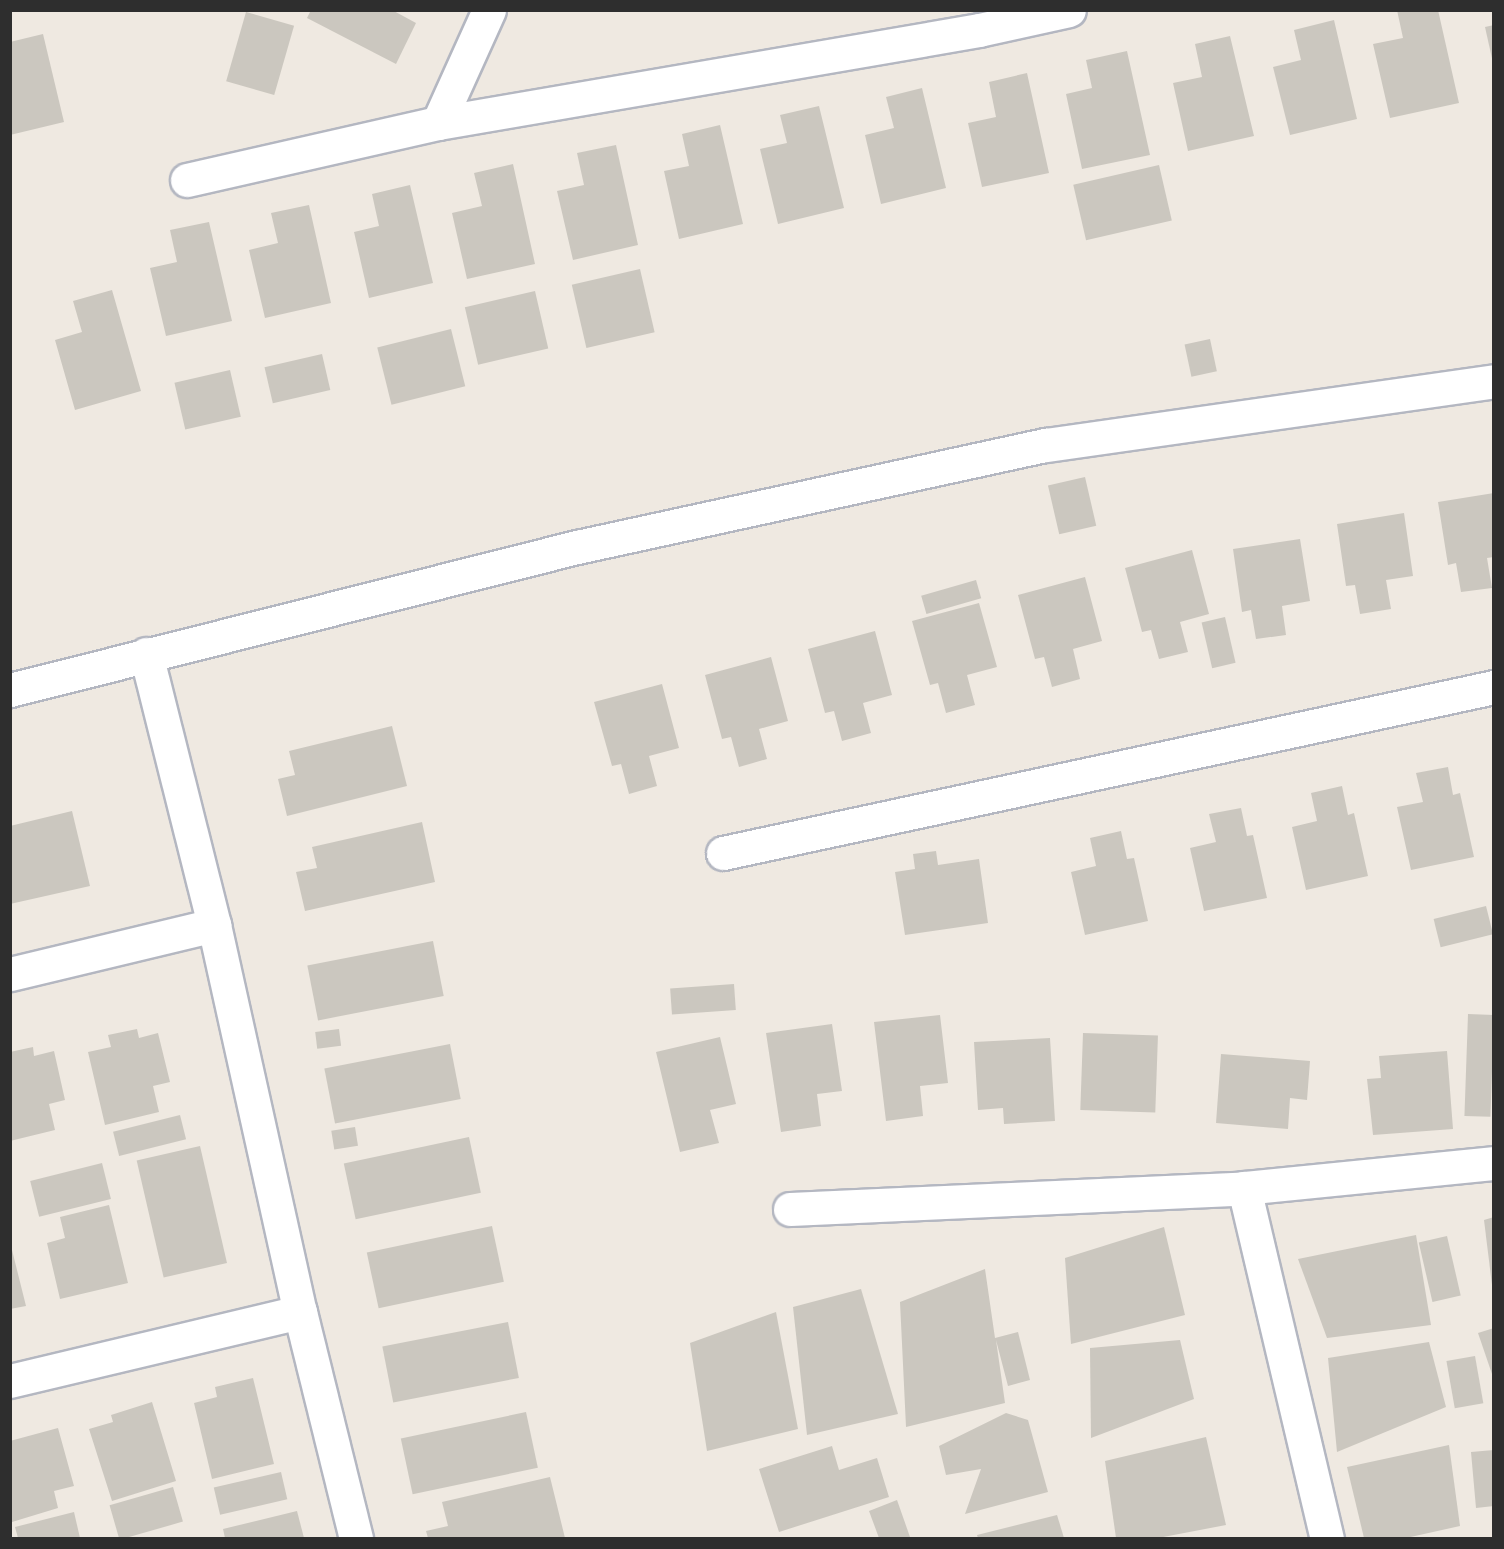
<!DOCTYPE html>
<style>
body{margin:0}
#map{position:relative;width:1504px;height:1549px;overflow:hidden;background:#efe9e1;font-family:Manrope,sans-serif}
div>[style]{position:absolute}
.building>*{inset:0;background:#cbc7bf;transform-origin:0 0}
.roads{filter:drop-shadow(2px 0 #b4b7c1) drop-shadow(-2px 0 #b4b7c1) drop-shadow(0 2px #b4b7c1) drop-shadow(0 -2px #b4b7c1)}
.minor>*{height:33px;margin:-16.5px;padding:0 16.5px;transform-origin:16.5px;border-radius:16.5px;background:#fff}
span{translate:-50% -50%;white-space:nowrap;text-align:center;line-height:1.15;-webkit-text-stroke:5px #fff;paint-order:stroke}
.frame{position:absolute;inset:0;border:12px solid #2e2e2e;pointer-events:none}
</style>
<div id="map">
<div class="building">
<div style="clip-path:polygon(311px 10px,392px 10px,416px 23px,396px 64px,307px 18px)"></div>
<div style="clip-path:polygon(1397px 10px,1438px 10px,1459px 103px,1390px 118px,1373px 44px,1403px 38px)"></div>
<div style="left:246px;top:12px;width:50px;height:72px;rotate:16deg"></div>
<div style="clip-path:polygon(1334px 20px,1357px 119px,1290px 135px,1273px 67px,1301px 60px,1294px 30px)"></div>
<div style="clip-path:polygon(1494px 25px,1494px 63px,1493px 63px,1485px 27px)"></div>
<div style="clip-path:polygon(43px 34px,64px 122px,10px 135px,10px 42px)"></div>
<div style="clip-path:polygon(1230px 36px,1254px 136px,1188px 151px,1173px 83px,1202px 77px,1195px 44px)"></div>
<div style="clip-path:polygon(1127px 51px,1150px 155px,1082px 169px,1066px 94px,1092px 88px,1086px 60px)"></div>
<div style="clip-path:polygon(1027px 73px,1049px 173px,982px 187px,968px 123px,996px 117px,989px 82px)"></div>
<div style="clip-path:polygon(922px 88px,946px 188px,881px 204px,865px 135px,894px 128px,886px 97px)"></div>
<div style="clip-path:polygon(819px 106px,844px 208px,778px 224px,760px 149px,787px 143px,780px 115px)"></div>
<div style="clip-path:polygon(720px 125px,743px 224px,679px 239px,664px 171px,689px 166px,682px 134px)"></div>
<div style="clip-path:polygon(616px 145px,638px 245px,573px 260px,557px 191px,584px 185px,577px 153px)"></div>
<div style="clip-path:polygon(513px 164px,535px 264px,467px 279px,452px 213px,482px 206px,474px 173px)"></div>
<div style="left:1159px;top:165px;width:57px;height:88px;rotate:77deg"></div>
<div style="clip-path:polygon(410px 185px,433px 283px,369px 298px,354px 232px,379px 226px,372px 194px)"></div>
<div style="clip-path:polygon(309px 205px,331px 303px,265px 318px,249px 250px,278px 243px,271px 213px)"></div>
<div style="clip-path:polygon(209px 222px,232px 321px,166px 336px,150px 268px,177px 262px,170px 230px)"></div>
<div style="left:640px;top:269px;width:65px;height:70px;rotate:77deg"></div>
<div style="clip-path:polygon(112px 290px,141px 391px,75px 410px,55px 340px,82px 332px,73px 301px)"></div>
<div style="left:535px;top:291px;width:59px;height:72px;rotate:77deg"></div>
<div style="left:451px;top:329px;width:59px;height:76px;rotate:76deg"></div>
<div style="left:1210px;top:339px;width:33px;height:26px;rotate:78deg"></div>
<div style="left:322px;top:354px;width:37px;height:59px;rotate:77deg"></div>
<div style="left:230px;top:370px;width:48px;height:57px;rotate:77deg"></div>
<div style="left:1085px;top:477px;width:50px;height:38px;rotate:77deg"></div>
<div style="clip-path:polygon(1494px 493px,1494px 557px,1487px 558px,1492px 588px,1461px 592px,1456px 563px,1448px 565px,1438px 502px)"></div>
<div style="clip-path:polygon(1404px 513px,1413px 576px,1386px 580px,1391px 609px,1360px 614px,1355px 585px,1346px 586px,1337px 524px)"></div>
<div style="clip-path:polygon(1300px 539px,1310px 601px,1282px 606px,1286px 635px,1256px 639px,1251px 610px,1242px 612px,1233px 549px)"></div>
<div style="clip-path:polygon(1192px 550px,1209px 614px,1180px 622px,1188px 652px,1159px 659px,1151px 630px,1142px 632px,1125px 568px)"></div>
<div style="clip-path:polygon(1085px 577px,1102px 641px,1073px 649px,1080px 679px,1052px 687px,1044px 657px,1035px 659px,1018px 595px)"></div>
<div style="left:976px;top:580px;width:19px;height:57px;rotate:74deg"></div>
<div style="clip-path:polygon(979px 603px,997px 667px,967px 675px,975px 705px,946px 713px,938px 683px,930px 685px,912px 621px)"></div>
<div style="left:1225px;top:617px;width:47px;height:24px;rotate:77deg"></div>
<div style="clip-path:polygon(875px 631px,892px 695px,863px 703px,871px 733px,842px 741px,834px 711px,825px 713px,808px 649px)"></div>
<div style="clip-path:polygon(771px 657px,788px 721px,759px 729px,767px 759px,739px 767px,731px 737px,722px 739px,705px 675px)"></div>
<div style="clip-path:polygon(662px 684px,679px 748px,649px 756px,657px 786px,629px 794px,621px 764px,612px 766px,594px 702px)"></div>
<div style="clip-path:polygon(392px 726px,407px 786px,287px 816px,278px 779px,295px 775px,289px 751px)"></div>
<div style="clip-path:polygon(1448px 767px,1453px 795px,1460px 793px,1474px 857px,1411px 870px,1397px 807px,1423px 802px,1416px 773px)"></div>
<div style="clip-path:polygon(1342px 786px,1348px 815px,1354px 813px,1368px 876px,1306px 890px,1292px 827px,1317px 821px,1311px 793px)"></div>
<div style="clip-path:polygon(1241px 808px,1247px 836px,1253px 835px,1267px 898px,1204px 911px,1190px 848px,1216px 842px,1209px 814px)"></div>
<div style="clip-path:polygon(72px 811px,90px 886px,10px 904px,10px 826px)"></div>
<div style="clip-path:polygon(422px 822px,435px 882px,305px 911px,296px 872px,317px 868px,312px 847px)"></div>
<div style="clip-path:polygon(1121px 831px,1127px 859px,1134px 858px,1148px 921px,1085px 935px,1071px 872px,1096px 866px,1090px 838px)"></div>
<div style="clip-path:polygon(936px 851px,938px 865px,979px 859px,988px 923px,905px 935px,895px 872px,915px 869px,913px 854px)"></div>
<div style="left:1486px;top:906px;width:29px;height:54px;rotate:76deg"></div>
<div style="left:433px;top:941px;width:56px;height:128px;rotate:79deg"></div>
<div style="left:734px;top:984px;width:26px;height:64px;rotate:86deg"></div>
<div style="left:1468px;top:1014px;width:26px;height:102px;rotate:2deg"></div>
<div style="clip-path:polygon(940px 1015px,948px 1083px,920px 1086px,923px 1116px,886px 1121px,874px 1022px)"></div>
<div style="clip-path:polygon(832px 1024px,842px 1091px,817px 1094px,821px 1126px,781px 1132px,766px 1033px)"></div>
<div style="clip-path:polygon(137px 1029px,139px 1038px,158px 1033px,170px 1082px,153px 1086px,159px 1112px,105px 1125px,88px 1052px,111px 1047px,108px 1035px)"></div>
<div style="left:339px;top:1029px;width:17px;height:24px;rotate:83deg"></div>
<div style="left:1083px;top:1033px;width:75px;height:77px;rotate:2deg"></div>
<div style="clip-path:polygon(720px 1037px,736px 1104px,710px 1110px,719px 1143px,680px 1152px,656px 1052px)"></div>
<div style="clip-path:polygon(1050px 1038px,1055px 1121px,1004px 1124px,1003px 1108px,978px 1110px,974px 1042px)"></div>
<div style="left:450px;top:1044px;width:56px;height:128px;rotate:79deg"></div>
<div style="clip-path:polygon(33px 1047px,34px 1056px,54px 1051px,65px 1100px,49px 1104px,55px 1130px,10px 1141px,10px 1052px)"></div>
<div style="clip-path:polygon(1447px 1051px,1453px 1129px,1373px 1135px,1367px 1079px,1381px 1078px,1379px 1056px)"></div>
<div style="clip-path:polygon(1221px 1054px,1310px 1061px,1307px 1100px,1290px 1098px,1288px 1129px,1216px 1123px)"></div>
<div style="left:180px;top:1115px;width:25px;height:69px;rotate:76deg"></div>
<div style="left:355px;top:1127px;width:19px;height:24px;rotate:81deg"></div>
<div style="left:469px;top:1137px;width:57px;height:128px;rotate:78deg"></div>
<div style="left:200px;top:1146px;width:120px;height:65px;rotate:77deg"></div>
<div style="left:102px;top:1163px;width:37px;height:74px;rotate:76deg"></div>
<div style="clip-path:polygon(109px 1205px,128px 1283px,60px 1299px,47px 1243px,65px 1238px,60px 1217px)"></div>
<div style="clip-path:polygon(1494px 1217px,1494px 1285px,1492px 1285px,1484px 1220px)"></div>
<div style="left:492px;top:1226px;width:57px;height:128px;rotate:78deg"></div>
<div style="clip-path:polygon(1164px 1227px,1185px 1315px,1071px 1344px,1065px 1258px)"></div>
<div style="clip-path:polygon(1416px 1235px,1431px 1325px,1327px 1338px,1298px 1259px)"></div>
<div style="left:1447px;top:1236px;width:61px;height:29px;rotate:77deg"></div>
<div style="clip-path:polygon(10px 1242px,26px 1306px,10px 1309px)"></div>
<div style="clip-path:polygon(985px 1269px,995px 1338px,1018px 1332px,1030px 1380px,1008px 1386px,996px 1340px,1005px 1403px,906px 1427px,900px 1302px)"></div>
<div style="clip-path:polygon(861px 1289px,898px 1414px,807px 1435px,793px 1307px)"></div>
<div style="clip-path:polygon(776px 1312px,798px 1429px,707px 1451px,690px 1343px)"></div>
<div style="left:508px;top:1322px;width:57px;height:128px;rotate:79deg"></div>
<div style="clip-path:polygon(1494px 1328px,1494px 1377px,1493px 1377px,1478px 1333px)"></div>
<div style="clip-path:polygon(1180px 1340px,1194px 1399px,1091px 1438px,1090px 1348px)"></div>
<div style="clip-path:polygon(1429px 1342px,1446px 1407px,1337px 1452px,1328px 1358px)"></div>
<div style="left:1475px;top:1356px;width:48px;height:29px;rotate:80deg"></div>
<div style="clip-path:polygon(253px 1378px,274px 1464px,212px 1479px,194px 1403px,217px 1397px,215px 1387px)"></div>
<div style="clip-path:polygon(152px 1402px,176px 1481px,112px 1501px,89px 1429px,113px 1422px,111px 1415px)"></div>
<div style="left:526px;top:1412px;width:57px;height:128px;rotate:78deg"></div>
<div style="clip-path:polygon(1006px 1413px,1028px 1420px,1048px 1492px,965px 1514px,981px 1469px,946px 1475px,939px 1446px)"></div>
<div style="clip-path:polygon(58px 1428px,74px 1486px,54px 1491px,58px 1508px,12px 1522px,10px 1441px)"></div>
<div style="clip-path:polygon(1206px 1437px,1226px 1525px,1158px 1538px,1116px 1538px,1105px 1461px)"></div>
<div style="clip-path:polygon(1449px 1445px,1460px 1526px,1406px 1538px,1364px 1538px,1347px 1467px)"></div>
<div style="clip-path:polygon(832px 1446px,839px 1470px,877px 1458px,889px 1497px,779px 1532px,759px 1469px)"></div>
<div style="clip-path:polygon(1494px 1450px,1494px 1506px,1476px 1508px,1471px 1452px)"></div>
<div style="left:281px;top:1472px;width:28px;height:69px;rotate:77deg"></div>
<div style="clip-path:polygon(550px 1477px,565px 1538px,428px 1538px,426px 1531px,448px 1526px,442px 1502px)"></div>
<div style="left:173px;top:1487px;width:36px;height:66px;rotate:74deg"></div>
<div style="clip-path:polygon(897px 1500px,910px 1537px,879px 1538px,869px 1511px)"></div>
<div style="clip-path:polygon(297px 1511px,304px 1538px,225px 1538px,223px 1529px)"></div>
<div style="clip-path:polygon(74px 1512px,80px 1538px,18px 1538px,15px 1527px)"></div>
<div style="clip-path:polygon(1057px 1515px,1064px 1538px,978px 1538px,977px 1535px)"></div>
</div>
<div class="roads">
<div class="minor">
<div style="left:489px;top:10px;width:124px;rotate:114.3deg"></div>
<div style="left:438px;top:123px;width:549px;rotate:-9.75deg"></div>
<div style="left:979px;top:30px;width:92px;rotate:-12.5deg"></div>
<div style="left:187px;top:180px;width:257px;rotate:-12.8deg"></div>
<div style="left:146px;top:654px;width:279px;rotate:75.9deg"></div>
<div style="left:214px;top:925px;width:396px;rotate:77.5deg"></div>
<div style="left:300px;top:1312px;width:233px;rotate:76.1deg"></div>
<div style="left:10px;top:690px;width:585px;rotate:-14.16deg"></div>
<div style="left:577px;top:547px;width:480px;rotate:-12.3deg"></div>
<div style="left:1046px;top:445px;width:453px;rotate:-8.1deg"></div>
<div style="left:723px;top:853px;width:789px;rotate:-12.15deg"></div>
<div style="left:10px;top:974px;width:210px;rotate:-13.5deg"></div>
<div style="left:1244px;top:1188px;width:360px;rotate:76.7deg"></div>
<div style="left:790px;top:1209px;width:454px;rotate:-2.6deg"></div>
<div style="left:1244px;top:1188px;width:251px;rotate:-5.7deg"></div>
<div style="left:10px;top:1381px;width:298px;rotate:-13.4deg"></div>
</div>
</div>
<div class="frame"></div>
</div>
